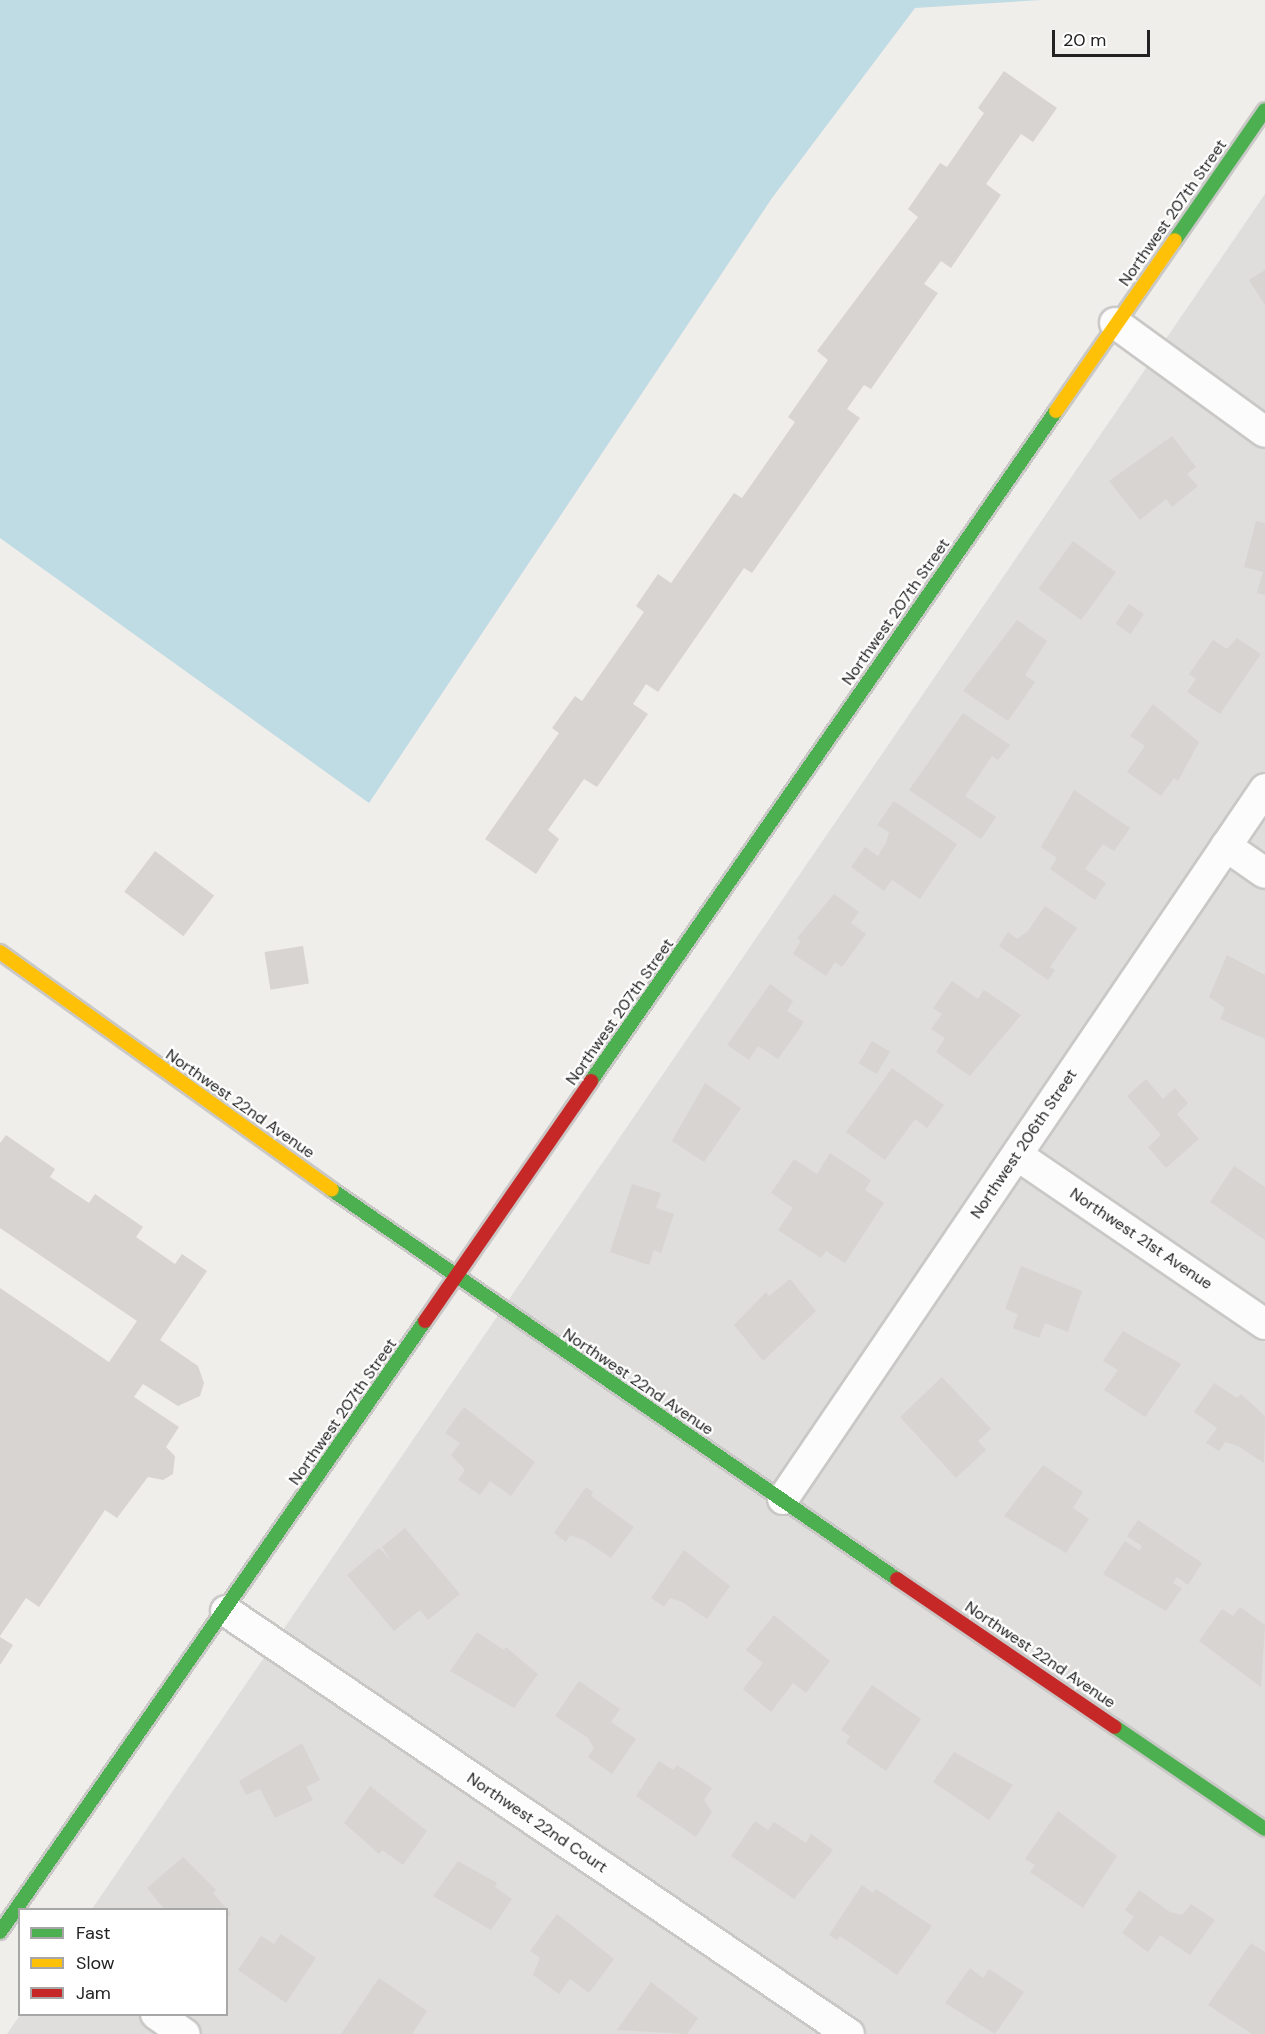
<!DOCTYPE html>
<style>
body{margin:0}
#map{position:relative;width:1265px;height:2034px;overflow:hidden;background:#f0eeeb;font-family:"DM Sans",sans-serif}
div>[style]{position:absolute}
.residential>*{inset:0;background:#dfdedc}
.water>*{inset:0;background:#bfdbe3}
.building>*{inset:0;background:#d7d4d2;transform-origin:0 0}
.roads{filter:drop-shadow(2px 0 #c9c8c7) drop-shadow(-2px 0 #c9c8c7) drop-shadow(0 2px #c9c8c7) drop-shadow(0 -2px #c9c8c7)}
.street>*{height:30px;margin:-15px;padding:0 15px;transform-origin:15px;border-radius:15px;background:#fdfcfc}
.fast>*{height:14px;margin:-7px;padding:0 7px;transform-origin:7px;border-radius:7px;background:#4caf50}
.slow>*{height:14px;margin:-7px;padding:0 7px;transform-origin:7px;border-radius:7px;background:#ffc107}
.jam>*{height:14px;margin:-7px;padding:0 7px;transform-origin:7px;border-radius:7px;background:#c62828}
span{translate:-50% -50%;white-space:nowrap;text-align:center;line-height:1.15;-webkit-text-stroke:4.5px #fff;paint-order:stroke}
.street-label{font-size:16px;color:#222}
.legend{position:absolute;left:18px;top:1908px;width:210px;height:108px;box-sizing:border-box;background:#fff;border:2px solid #a7a7a7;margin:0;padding:8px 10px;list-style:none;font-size:18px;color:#222}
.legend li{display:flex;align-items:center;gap:12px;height:30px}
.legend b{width:30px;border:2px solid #a7a7a7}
.scale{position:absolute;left:1052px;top:30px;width:98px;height:27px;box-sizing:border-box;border:3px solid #222;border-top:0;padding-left:8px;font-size:18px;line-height:21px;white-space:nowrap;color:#222;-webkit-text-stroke:4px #fff;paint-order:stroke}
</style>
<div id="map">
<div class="residential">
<div style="clip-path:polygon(1265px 194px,1265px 2034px,7px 2034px,20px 2015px,226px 2014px,226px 1910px,92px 1909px)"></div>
</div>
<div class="water">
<div style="clip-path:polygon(0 0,1041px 0,915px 8px,772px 198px,369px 803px,0 538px)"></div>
</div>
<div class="building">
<div style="clip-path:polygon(1004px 71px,1057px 108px,1033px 142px,1021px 134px,986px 184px,1001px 195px,951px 268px,941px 261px,924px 284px,938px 293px,871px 389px,864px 385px,847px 409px,860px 418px,752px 573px,744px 568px,658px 692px,646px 684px,633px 704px,648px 714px,597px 787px,584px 779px,548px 830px,559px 839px,536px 874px,485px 839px,559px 733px,552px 728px,575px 696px,582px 701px,644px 612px,636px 606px,658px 574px,671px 583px,734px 493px,742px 498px,795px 422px,788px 417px,828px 360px,817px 351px,918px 217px,908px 209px,940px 163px,947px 167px,984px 113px,978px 108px)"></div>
<div style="clip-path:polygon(1265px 270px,1265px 305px,1249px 280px)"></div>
<div style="clip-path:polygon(1172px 436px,1196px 467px,1187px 474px,1198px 486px,1172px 507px,1166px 499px,1140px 520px,1109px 481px)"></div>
<div style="clip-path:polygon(1256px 521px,1265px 523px,1265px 595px,1257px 593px,1263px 572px,1244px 567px)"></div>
<div style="left:1073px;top:541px;width:53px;height:59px;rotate:36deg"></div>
<div style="left:1129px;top:604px;width:18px;height:24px;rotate:34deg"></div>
<div style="clip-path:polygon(1017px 620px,1047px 641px,1025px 675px,1035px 682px,1008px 721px,963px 691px)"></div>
<div style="clip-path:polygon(1237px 638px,1261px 654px,1220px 714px,1187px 692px,1196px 679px,1189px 674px,1213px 640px,1227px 649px)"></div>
<div style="clip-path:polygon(1153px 704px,1199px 742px,1178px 781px,1174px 778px,1161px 796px,1127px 772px,1145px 746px,1130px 736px)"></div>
<div style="clip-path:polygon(963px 713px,1010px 745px,998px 760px,992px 756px,965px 796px,996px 817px,981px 839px,909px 790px)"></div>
<div style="clip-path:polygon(1074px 790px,1130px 828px,1114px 851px,1103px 844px,1085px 869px,1106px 883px,1095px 900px,1050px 869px,1057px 858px,1041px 847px)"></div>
<div style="clip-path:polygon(894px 801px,957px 844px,920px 899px,892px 880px,884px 891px,851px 867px,865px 847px,878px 856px,886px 843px,889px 832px,877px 825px)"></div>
<div style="left:155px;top:851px;width:74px;height:51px;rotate:37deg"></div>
<div style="clip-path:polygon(834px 894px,859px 912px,851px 923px,866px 934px,842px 967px,835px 962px,826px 976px,793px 954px,801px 941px,797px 938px)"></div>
<div style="clip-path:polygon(1045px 906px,1077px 928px,1050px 967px,1055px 970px,1048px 980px,999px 946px,1008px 932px,1017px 939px,1028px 931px)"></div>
<div style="left:303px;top:946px;width:38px;height:39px;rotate:81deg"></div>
<div style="clip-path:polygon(1227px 955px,1265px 975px,1265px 1039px,1220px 1019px,1225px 1008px,1209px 997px)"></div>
<div style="clip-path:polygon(952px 981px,978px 999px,984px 990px,1021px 1015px,970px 1076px,936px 1052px,945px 1038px,931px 1029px,942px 1014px,933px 1008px)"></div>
<div style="clip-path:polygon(770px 984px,793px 1001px,787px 1011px,804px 1022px,778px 1059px,758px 1046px,749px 1060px,727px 1045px)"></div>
<div style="left:872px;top:1041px;width:21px;height:26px;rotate:31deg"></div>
<div style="clip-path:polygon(892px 1068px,944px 1105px,927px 1128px,915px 1119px,885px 1160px,846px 1132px)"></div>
<div style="clip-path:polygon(1146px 1079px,1163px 1099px,1175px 1088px,1182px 1096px,1188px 1103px,1177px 1114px,1199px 1139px,1166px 1168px,1148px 1147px,1161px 1135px,1127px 1096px)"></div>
<div style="clip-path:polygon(705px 1083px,741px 1108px,704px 1162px,672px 1141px)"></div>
<div style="clip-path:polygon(6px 1135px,55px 1169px,50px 1177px,89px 1203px,95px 1194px,143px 1227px,136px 1237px,175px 1264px,182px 1254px,207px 1271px,160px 1340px,198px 1366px,204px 1383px,200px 1396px,178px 1406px,143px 1384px,134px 1397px,179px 1427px,166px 1447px,175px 1456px,173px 1474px,163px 1480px,148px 1477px,117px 1518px,105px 1510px,39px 1607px,26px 1598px,0 1636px,0 1288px,109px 1362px,137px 1321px,0 1228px,0 1143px)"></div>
<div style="clip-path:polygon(830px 1153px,871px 1180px,865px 1190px,884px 1203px,845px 1263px,826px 1251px,821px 1258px,778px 1230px,793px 1208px,771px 1193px,794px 1159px,817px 1174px)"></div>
<div style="clip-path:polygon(1234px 1166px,1265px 1187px,1265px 1240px,1210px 1202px)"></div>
<div style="clip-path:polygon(632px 1184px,661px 1193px,656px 1208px,674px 1214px,661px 1253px,654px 1250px,649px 1265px,610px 1252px)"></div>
<div style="clip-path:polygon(1021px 1266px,1082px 1291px,1068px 1332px,1045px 1323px,1039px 1338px,1013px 1328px,1018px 1314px,1005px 1309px)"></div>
<div style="clip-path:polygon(790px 1279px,816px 1311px,763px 1361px,734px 1325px,766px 1292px,769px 1296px)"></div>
<div style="clip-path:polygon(1123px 1331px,1181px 1364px,1145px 1417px,1104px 1390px,1118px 1370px,1103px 1361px)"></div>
<div style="clip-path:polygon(942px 1377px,991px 1429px,978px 1441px,986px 1450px,956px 1478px,900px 1417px)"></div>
<div style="clip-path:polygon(1214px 1383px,1237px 1398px,1241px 1394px,1265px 1416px,1264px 1463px,1238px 1446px,1225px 1442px,1219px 1451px,1206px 1443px,1217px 1428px,1194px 1412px)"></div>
<div style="clip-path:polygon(464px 1407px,535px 1462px,511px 1496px,490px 1481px,480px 1495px,458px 1480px,465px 1470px,451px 1455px,460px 1443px,445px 1433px)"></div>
<div style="clip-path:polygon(1043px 1465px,1083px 1492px,1073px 1508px,1089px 1519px,1066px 1553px,1004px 1516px)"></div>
<div style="clip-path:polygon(586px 1487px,593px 1492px,591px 1496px,634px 1527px,611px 1558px,584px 1540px,570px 1535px,566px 1542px,554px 1533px)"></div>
<div style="clip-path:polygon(1138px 1520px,1202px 1563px,1188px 1585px,1177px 1577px,1173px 1583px,1182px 1588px,1166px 1611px,1103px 1574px,1125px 1541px,1140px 1551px,1142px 1546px,1127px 1536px)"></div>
<div style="clip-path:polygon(405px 1528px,460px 1594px,428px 1620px,420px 1610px,394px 1631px,347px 1575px,379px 1548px,392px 1562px,382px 1547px)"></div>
<div style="clip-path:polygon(684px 1550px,730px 1586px,707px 1619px,682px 1602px,670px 1598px,664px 1607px,651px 1598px)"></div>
<div style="clip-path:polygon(1240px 1607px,1265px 1625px,1261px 1687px,1199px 1641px,1222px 1609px,1233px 1616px)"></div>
<div style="clip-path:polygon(774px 1615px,830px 1661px,806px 1693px,793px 1683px,771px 1712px,743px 1689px,763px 1663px,746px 1650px)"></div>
<div style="clip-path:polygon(477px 1632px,504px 1650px,506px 1647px,538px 1674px,514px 1708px,450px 1671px)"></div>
<div style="clip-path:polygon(0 1637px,13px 1645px,0 1665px)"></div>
<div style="clip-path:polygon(579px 1681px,620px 1709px,611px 1722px,636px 1739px,612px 1774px,588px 1757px,594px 1748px,588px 1738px,555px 1716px)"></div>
<div style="clip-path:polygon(872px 1685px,921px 1719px,886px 1771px,846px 1743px,850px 1736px,841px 1730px)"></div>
<div style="clip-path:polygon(302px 1743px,320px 1780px,306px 1787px,313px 1800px,275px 1818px,260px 1789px,246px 1795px,239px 1781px)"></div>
<div style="clip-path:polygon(954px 1752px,1013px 1785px,989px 1820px,933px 1782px)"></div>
<div style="clip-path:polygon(659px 1761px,673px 1770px,677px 1765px,712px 1788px,704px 1800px,712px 1812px,696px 1837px,636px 1796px)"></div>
<div style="clip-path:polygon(370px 1786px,427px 1831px,403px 1865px,382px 1850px,379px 1854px,344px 1823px)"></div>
<div style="clip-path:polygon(1058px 1811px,1117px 1856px,1083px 1908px,1030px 1872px,1035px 1865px,1025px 1859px)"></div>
<div style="clip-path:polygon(755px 1821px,768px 1830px,774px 1822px,806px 1843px,811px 1834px,833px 1850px,794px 1899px,731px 1856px)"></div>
<div style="clip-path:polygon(183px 1857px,216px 1890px,213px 1893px,231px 1914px,226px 1918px,226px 1910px,165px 1910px,147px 1888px)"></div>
<div style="clip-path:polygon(458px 1861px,497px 1883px,495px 1887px,512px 1899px,491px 1930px,433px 1896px)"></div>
<div style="clip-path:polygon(862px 1885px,873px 1893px,876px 1889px,932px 1926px,897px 1975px,840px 1936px,837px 1940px,829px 1935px)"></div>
<div style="clip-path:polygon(1139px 1890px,1170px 1912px,1182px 1915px,1191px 1904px,1215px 1920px,1190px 1955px,1160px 1935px,1148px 1952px,1122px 1933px,1134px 1917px,1125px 1910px)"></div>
<div style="clip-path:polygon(557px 1914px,614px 1959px,589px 1993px,570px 1979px,559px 1994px,533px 1975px,540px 1958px,530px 1951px)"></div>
<div style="clip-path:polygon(281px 1934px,316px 1958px,286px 2003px,238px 1970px,261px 1936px,274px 1944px)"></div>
<div style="clip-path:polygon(1251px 1943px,1265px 1952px,1265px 2034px,1252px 2034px,1208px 2005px)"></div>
<div style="clip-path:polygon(970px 1968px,983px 1978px,989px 1969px,1024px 1992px,995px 2034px,945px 2003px)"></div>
<div style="clip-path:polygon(379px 1978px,427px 2011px,412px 2034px,341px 2034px)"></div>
<div style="clip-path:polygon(651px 1982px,698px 2018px,687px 2034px,617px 2030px)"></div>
</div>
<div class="roads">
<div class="street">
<div style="left:1115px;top:323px;width:185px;rotate:36deg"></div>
<div style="left:1226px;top:846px;width:47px;rotate:34.7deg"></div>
<div style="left:1017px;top:1155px;width:300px;rotate:34.3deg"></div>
<div style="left:783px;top:1499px;width:858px;rotate:-55.83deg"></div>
<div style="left:226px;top:1611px;width:753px;rotate:34.18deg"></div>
<div style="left:156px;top:2014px;width:35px;rotate:35deg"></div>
</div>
<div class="fast">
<div style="left:1175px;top:240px;width:158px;rotate:-55.3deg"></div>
<div style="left:591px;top:1081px;width:816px;rotate:-55.24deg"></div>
<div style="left:332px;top:1190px;width:686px;rotate:34.55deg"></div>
<div style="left:1115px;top:1727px;width:181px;rotate:34.2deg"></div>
<div style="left:0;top:1932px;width:744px;rotate:-55.18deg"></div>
</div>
<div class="slow">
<div style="left:1056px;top:411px;width:208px;rotate:-55.2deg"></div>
<div style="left:0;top:952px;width:408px;rotate:35.6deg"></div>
</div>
<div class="jam">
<div style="left:425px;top:1321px;width:292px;rotate:-55.3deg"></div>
<div style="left:897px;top:1579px;width:263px;rotate:34.2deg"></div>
</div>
</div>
<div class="street-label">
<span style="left:1173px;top:213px;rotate:-55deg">Northwest 207th Street</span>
<span style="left:896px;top:612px;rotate:-55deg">Northwest 207th Street</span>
<span style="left:620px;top:1012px;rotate:-55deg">Northwest 207th Street</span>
<span style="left:240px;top:1104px;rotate:35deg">Northwest 22nd Avenue</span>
<span style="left:1024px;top:1144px;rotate:-56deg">Northwest 206th Street</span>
<span style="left:1141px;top:1239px;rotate:34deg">Northwest 21st Avenue</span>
<span style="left:638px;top:1382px;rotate:34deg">Northwest 22nd Avenue</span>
<span style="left:343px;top:1412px;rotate:-55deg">Northwest 207th Street</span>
<span style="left:1040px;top:1655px;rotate:34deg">Northwest 22nd Avenue</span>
<span style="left:537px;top:1823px;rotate:34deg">Northwest 22nd Court</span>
</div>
<ul class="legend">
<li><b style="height:8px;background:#4caf50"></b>Fast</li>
<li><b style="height:8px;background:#ffc107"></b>Slow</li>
<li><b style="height:8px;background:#c62828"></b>Jam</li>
</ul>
<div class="scale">20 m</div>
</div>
